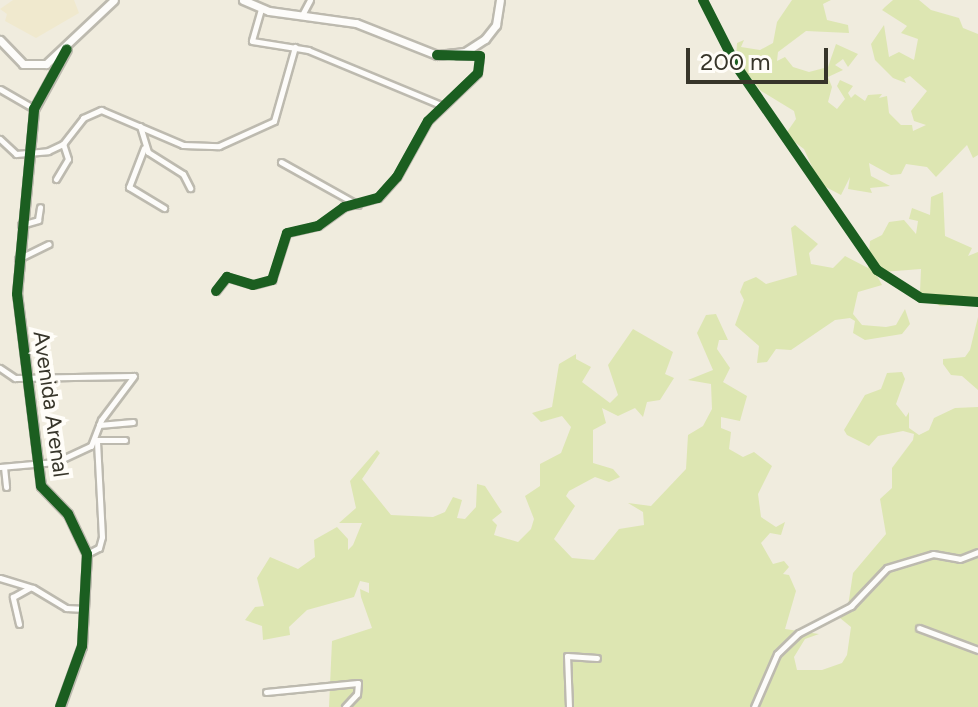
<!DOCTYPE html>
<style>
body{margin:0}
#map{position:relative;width:978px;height:707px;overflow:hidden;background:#f0ecde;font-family:Figtree,sans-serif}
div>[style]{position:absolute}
.green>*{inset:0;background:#dde6b2}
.sand>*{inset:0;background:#f0e9ce}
.roads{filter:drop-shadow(2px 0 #bdbaaf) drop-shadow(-2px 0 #bdbaaf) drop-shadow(0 2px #bdbaaf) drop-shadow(0 -2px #bdbaaf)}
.street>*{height:5px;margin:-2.5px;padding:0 2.5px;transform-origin:2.5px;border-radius:2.5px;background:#fdfcfa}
.secondary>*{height:7px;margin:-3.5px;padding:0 3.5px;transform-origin:3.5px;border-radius:3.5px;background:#fdfcfa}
.cycleway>*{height:10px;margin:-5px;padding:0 5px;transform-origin:5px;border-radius:5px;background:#1b5e20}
span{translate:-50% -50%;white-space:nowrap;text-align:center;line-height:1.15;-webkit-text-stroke:8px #fffdf8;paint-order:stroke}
.street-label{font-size:22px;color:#37352a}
.scale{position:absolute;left:686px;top:48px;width:142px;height:36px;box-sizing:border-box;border:4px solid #37352a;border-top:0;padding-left:10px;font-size:24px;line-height:28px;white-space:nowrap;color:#37352a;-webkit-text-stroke:6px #fffdf8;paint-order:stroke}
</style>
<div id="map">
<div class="green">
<div style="clip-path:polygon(792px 0,831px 0,823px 4px,827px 20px,848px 25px,849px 33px,806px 31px,778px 52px,777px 61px,785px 57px,793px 67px,809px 72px,828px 67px,836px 44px,858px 54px,848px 67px,843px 59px,835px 65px,843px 70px,828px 77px,832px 87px,828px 102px,837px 109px,845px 99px,837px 86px,840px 80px,853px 86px,848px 93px,851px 98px,855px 94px,865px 101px,868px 95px,882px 94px,879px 98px,887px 96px,889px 113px,901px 125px,912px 125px,913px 131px,926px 125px,914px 121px,911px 111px,927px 91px,910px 76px,904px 79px,906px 83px,893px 78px,875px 60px,871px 44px,884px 25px,889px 57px,899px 52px,914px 60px,918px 39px,901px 33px,907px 26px,882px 10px,885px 7px,893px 0,919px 0,931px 10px,959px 18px,963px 28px,978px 34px,978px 155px,973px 158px,967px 145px,936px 177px,927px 167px,906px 164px,901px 174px,891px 175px,869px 163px,871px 176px,890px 186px,870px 188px,872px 193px,848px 189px,850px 177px,841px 195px,820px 184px,804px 149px,785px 135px,796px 119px,794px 111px,761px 91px,736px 59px,737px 43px,744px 40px,741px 47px,760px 50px,773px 43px,777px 22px)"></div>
<div style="clip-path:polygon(943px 192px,945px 236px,972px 248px,968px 256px,978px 252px,978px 304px,940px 306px,920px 292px,921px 269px,882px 272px,877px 266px,873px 268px,882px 285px,858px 292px,853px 314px,862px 325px,886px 327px,896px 325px,905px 309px,910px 324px,902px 334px,865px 340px,853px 333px,855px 321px,850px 318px,835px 320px,791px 350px,776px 349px,767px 362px,757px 363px,759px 346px,735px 325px,744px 300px,740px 292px,744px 282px,756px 277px,766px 284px,797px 275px,791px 228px,795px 225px,818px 244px,809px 253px,811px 264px,833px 268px,845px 256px,868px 268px,870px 241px,882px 235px,889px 222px,904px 220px,916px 234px,918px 221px,909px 219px,912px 208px,930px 215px,931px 197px)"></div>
<div style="clip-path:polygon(716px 314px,728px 340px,719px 340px,717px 349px,730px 368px,723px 382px,747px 396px,740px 421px,721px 417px,721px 428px,731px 432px,729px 449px,743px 457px,754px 452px,772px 466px,758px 494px,761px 517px,776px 527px,785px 522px,781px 535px,770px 533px,761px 543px,773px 564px,784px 561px,789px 567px,783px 574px,789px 575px,796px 591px,785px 629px,819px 634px,805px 639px,794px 657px,797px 670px,822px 670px,842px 663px,847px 655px,851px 627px,840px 618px,847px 613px,853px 573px,886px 534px,880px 499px,892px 488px,892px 468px,913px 440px,914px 434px,903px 431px,878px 436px,869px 446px,847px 435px,844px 430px,865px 395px,881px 389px,887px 373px,902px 372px,905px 379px,896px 404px,906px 417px,909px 412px,909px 428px,919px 435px,929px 430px,934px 418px,955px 408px,978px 407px,978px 707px,329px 707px,332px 641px,372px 628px,361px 597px,360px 589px,369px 593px,369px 583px,360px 581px,354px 597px,307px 610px,289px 627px,290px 635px,263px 640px,262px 626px,245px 620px,255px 607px,264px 606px,257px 578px,270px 557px,298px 569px,315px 557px,314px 540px,337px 527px,348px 539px,348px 550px,353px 545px,362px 523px,339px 523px,356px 508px,350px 481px,377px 450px,380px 453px,362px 479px,391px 515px,433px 517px,445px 512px,453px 497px,462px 500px,457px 518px,465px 519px,476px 507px,477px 484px,485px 486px,502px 512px,492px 520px,497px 525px,494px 535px,518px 542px,531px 529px,534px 519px,525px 496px,540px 486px,540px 464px,561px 453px,571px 427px,562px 416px,541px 422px,532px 413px,552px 407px,559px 364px,576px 354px,576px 359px,591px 367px,582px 382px,610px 403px,618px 395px,608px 365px,633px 329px,673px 352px,665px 374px,674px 378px,660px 400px,647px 402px,643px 417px,635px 408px,618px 416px,602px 408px,606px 423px,593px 430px,593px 463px,613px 469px,620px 477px,609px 482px,595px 477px,569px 491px,566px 496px,575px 506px,554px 539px,572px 558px,594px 560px,619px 529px,644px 525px,643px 512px,628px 503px,651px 506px,686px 469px,688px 435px,703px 426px,712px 409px,711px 384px,688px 380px,713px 370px,697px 333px,706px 315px)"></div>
<div style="clip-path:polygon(978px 317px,978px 390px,962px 376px,951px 375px,943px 364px,943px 359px,965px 357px,970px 350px)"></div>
</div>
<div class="sand">
<div style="clip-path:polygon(13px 0,74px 0,79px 13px,36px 38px,5px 21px,7px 14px,0 9px)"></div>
</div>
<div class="roads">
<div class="street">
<div style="left:261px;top:9px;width:33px;rotate:106deg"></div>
<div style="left:252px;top:41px;width:57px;rotate:9.1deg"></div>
<div style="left:308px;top:50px;width:144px;rotate:22.5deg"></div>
<div style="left:302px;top:15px;width:17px;rotate:-62deg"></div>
<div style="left:0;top:89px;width:39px;rotate:30deg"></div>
<div style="left:140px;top:126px;width:27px;rotate:73deg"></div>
<div style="left:148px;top:152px;width:41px;rotate:32.2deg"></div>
<div style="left:183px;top:174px;width:16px;rotate:63deg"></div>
<div style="left:0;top:139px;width:22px;rotate:43deg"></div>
<div style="left:16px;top:154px;width:32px;rotate:-5deg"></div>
<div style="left:48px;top:151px;width:17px;rotate:-25deg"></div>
<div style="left:63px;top:144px;width:33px;rotate:-52deg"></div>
<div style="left:83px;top:118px;width:20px;rotate:-24deg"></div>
<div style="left:101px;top:110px;width:89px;rotate:23.1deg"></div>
<div style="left:183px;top:145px;width:36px;rotate:2deg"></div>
<div style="left:219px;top:146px;width:60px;rotate:-24.4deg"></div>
<div style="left:274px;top:121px;width:77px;rotate:-74.2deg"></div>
<div style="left:144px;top:148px;width:42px;rotate:111deg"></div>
<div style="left:129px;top:187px;width:41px;rotate:31deg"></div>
<div style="left:281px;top:162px;width:88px;rotate:29.2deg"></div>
<div style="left:56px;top:179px;width:23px;rotate:-59deg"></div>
<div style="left:68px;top:159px;width:16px;rotate:-108deg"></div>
<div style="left:21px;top:225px;width:18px;rotate:-16deg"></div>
<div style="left:38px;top:220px;width:13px;rotate:-81deg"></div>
<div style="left:18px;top:259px;width:34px;rotate:-26deg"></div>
<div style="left:216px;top:291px;width:18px;rotate:-52deg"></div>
<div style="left:227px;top:277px;width:27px;rotate:17deg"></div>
<div style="left:253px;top:285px;width:20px;rotate:-15deg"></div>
<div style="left:272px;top:280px;width:49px;rotate:-72.3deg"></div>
<div style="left:287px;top:233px;width:32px;rotate:-13deg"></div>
<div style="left:318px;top:226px;width:32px;rotate:-36deg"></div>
<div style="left:344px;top:207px;width:35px;rotate:-15deg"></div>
<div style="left:378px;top:198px;width:28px;rotate:-48deg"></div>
<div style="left:397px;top:177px;width:64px;rotate:-61deg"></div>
<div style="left:428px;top:121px;width:69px;rotate:-43.8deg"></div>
<div style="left:478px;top:73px;width:17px;rotate:-83deg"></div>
<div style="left:480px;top:56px;width:22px;rotate:180deg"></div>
<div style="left:0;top:368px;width:18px;rotate:34deg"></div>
<div style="left:15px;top:378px;width:118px;rotate:-1deg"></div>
<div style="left:99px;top:425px;width:34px;rotate:-5deg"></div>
<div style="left:0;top:467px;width:56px;rotate:-5.1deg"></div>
<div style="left:56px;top:462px;width:38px;rotate:-25deg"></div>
<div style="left:91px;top:446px;width:28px;rotate:-69deg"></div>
<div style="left:101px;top:420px;width:55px;rotate:-53.1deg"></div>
<div style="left:4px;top:467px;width:20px;rotate:84deg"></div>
<div style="left:87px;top:554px;width:13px;rotate:-27deg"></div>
<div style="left:99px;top:548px;width:11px;rotate:-75deg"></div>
<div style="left:102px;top:537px;width:97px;rotate:-93deg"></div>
<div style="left:97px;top:440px;width:28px"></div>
<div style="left:0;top:578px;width:34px;rotate:17deg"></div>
<div style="left:33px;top:588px;width:39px;rotate:31deg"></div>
<div style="left:66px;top:608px;width:19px;rotate:3deg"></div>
<div style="left:19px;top:624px;width:28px;rotate:-103deg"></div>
<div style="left:13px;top:597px;width:18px;rotate:-29deg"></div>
<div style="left:919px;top:628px;width:63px;rotate:20.4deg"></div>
<div style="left:266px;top:692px;width:92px;rotate:-5.6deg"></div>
<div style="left:358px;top:683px;width:11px;rotate:95deg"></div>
<div style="left:357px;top:694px;width:18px;rotate:133deg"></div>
<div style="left:569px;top:707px;width:51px;rotate:-92.2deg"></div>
<div style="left:567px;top:656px;width:30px;rotate:4deg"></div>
<div style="left:754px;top:707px;width:58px;rotate:-66.5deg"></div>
<div style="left:777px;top:654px;width:30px;rotate:-44deg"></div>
<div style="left:799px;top:633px;width:59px;rotate:-27.4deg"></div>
<div style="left:851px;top:606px;width:52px;rotate:-46.5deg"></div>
<div style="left:887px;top:568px;width:48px;rotate:-16.9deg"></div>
<div style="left:933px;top:554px;width:27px;rotate:10deg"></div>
<div style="left:960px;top:559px;width:19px;rotate:-21deg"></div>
</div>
<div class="secondary">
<div style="left:243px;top:0;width:28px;rotate:23deg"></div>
<div style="left:269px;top:11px;width:88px;rotate:7.9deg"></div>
<div style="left:356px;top:23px;width:87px;rotate:21.6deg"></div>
<div style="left:437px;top:55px;width:28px;rotate:-6deg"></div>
<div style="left:465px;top:52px;width:24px;rotate:-33deg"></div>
<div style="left:485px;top:39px;width:18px;rotate:-52deg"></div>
<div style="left:496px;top:25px;width:25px;rotate:-81deg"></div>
<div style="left:0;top:40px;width:33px;rotate:46deg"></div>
<div style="left:23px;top:64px;width:23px"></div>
<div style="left:46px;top:64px;width:93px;rotate:-43.3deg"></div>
<div style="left:60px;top:707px;width:65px;rotate:-70.2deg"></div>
<div style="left:82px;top:646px;width:92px;rotate:-86.9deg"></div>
<div style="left:87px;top:554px;width:44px;rotate:-115.4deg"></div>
<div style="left:68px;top:514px;width:39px;rotate:-134deg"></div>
<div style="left:41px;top:486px;width:193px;rotate:-97.1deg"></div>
<div style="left:17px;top:294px;width:186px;rotate:-84.7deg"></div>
<div style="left:34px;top:109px;width:68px;rotate:-61.2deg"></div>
</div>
</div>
<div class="cycleway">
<div style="left:703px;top:0;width:75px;rotate:63.1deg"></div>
<div style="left:737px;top:67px;width:247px;rotate:55.4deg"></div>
<div style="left:877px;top:270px;width:52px;rotate:32.5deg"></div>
<div style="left:921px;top:298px;width:57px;rotate:4deg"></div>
<div style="left:216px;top:291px;width:18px;rotate:-52deg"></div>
<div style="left:227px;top:277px;width:27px;rotate:17deg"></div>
<div style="left:253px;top:285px;width:20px;rotate:-15deg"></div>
<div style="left:272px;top:280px;width:49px;rotate:-72.3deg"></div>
<div style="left:287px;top:233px;width:32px;rotate:-13deg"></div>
<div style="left:318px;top:226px;width:32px;rotate:-36deg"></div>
<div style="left:344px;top:207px;width:35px;rotate:-15deg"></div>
<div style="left:378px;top:198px;width:28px;rotate:-48deg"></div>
<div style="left:397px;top:177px;width:64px;rotate:-61deg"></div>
<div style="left:428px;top:121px;width:69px;rotate:-43.8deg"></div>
<div style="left:478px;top:73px;width:17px;rotate:-83deg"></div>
<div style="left:480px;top:56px;width:43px;rotate:-178.7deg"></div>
<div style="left:60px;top:707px;width:65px;rotate:-70.2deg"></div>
<div style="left:82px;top:646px;width:92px;rotate:-86.9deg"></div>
<div style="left:87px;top:554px;width:44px;rotate:-115.4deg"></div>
<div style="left:68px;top:514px;width:39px;rotate:-134deg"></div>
<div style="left:41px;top:486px;width:193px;rotate:-97.1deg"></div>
<div style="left:17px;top:294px;width:186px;rotate:-84.7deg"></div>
<div style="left:34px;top:109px;width:68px;rotate:-61.2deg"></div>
</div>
<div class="street-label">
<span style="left:51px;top:404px;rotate:82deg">Avenida Arenal</span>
</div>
<div class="scale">200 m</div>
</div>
